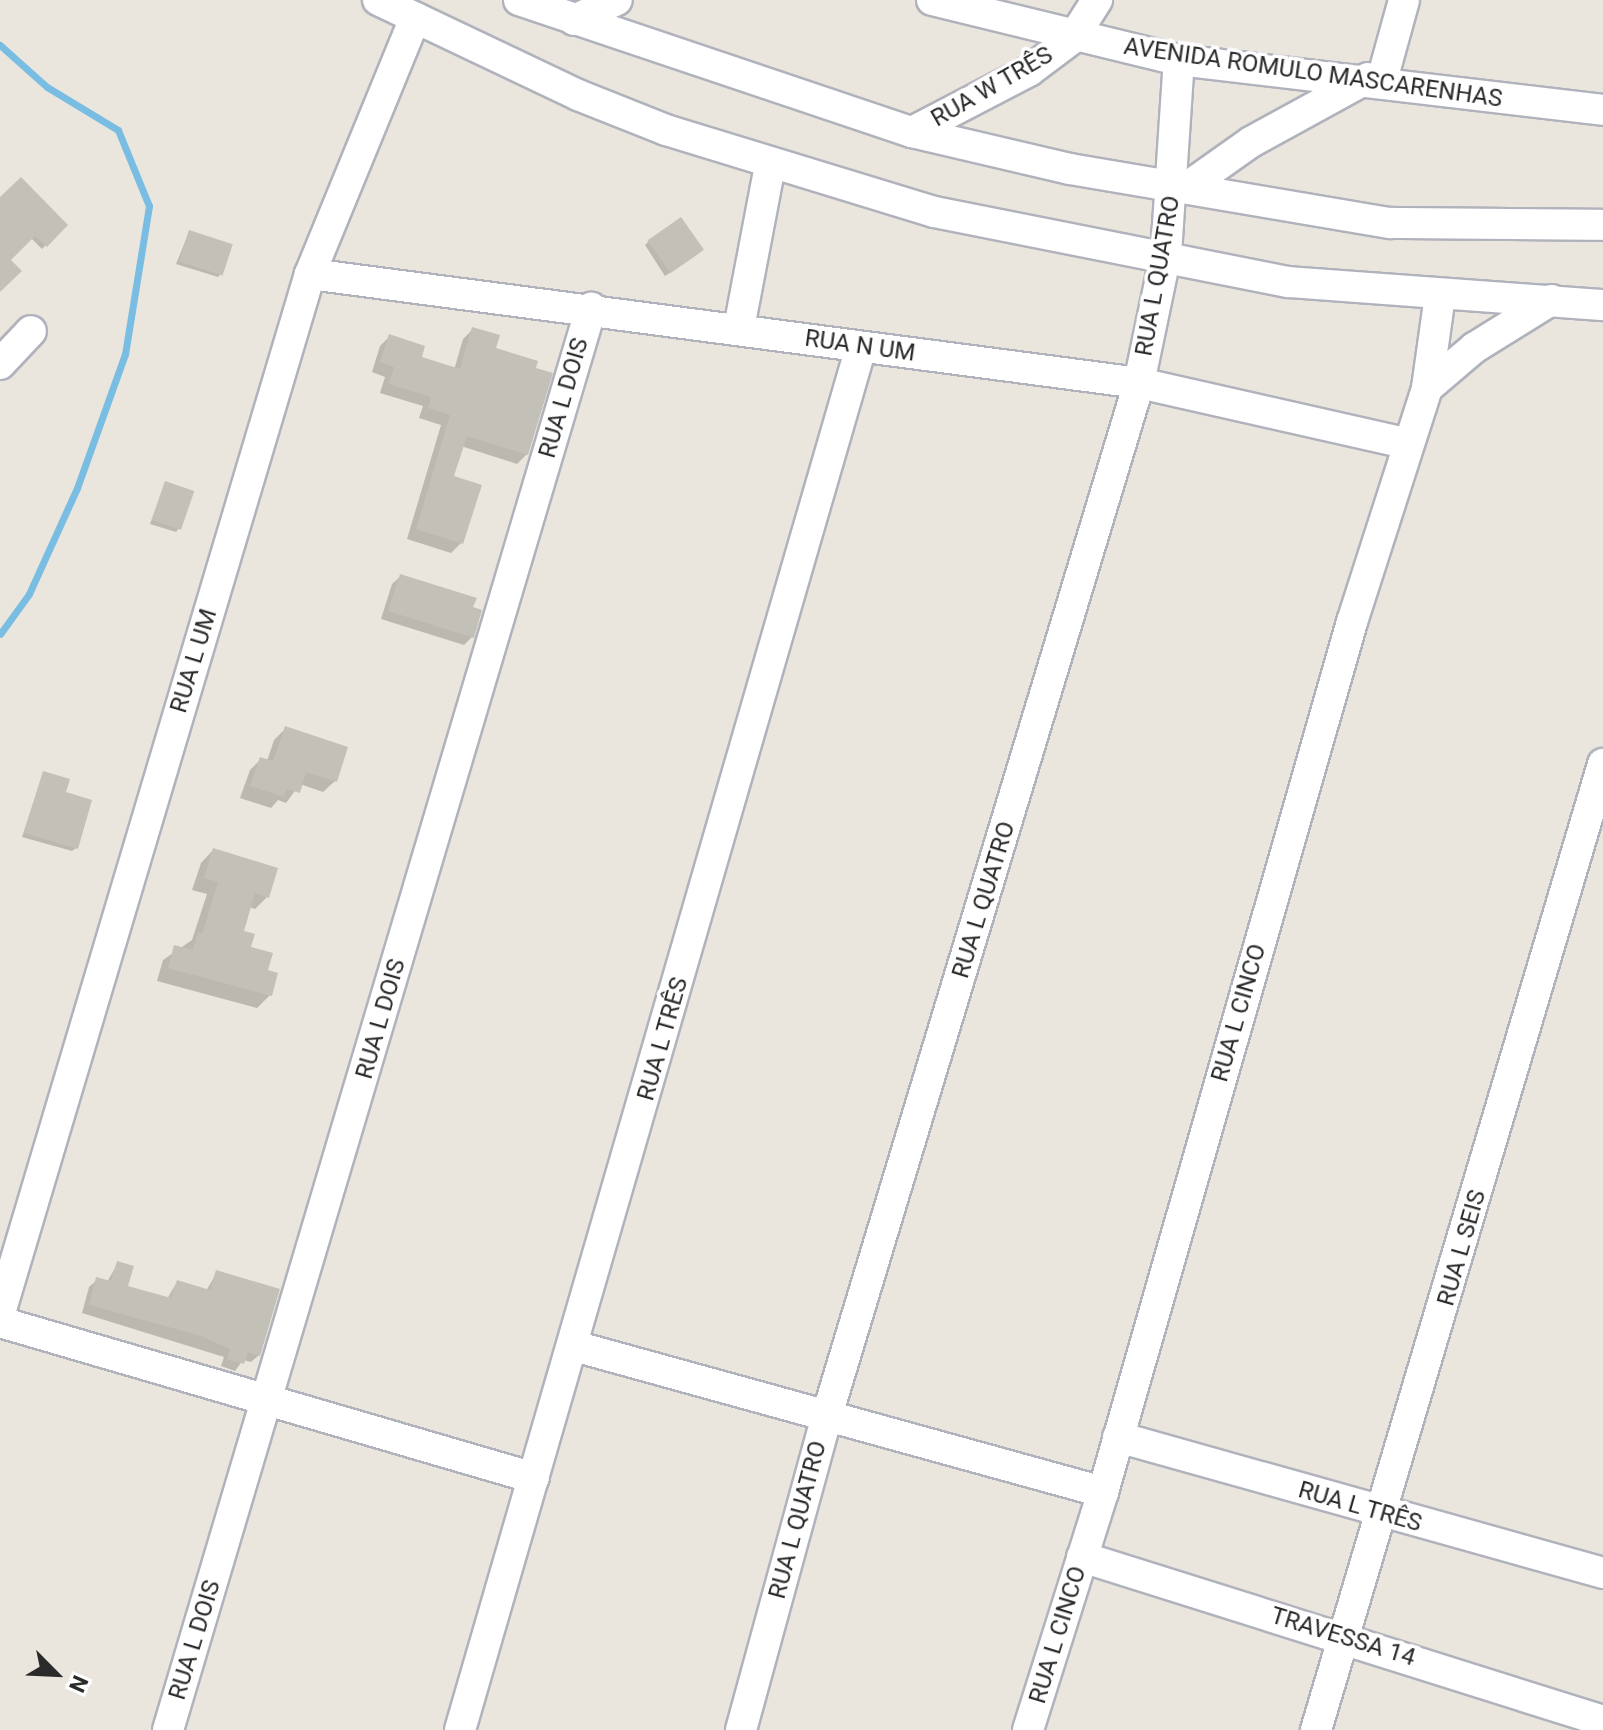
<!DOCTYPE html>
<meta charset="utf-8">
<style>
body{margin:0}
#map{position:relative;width:1603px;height:1730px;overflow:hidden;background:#eae6dd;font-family:Roboto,sans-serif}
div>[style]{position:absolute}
.shadow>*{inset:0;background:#0003}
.stream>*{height:7px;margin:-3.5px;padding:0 3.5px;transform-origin:3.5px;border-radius:3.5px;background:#7abde3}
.building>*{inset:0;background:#c3c0b8;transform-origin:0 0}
.roads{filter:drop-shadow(2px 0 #b0b2bc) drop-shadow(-2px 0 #b0b2bc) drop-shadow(0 2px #b0b2bc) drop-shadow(0 -2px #b0b2bc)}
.minor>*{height:30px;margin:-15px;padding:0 15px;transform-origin:15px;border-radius:15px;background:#fff}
span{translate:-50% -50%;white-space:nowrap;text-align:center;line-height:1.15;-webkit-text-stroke:7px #fff;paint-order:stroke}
.street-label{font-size:24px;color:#2a2a2a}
.north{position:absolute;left:16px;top:1634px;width:80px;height:80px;-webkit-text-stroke:6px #fff;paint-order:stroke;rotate:114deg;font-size:22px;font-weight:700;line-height:32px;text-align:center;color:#2a2a2a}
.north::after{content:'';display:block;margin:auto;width:28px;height:36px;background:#2a2a2a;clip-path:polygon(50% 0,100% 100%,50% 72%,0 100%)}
</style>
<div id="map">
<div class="shadow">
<div style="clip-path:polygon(0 201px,65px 225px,42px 249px,31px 238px,8px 260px,0 290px)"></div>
<div style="clip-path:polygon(189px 232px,221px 274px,218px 277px,176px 264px)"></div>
<div style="clip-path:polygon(648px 242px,698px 254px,665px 276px,645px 245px)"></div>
<div style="clip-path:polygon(473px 329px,494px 349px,527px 454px,517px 464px,461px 446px,451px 477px,461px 543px,451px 553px,407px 539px,441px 425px,419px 418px,423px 406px,380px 393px,385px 377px,372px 372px,380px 346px,389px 337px,419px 358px,454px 370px,463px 339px)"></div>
<div style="clip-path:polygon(165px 484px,179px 528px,176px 532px,150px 524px)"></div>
<div style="clip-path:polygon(401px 576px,471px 608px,472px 637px,464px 645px,381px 619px,392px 584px)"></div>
<div style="clip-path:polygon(285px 729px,335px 781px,323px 792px,300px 784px,286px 803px,278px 800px,271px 808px,240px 798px,250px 770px,261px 759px,267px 761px,274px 740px)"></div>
<div style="clip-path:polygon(43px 773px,64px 794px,76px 848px,72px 851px,22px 837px)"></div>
<div style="clip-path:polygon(213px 850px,267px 897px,255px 909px,249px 907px,241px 932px,265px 971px,270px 995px,257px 1008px,157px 981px,163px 960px,192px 940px,207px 894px,192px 890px,201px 863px)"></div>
<div style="clip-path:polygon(118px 1263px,126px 1287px,167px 1299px,177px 1282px,206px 1291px,217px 1272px,259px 1355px,251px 1362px,243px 1360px,235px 1371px,221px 1366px,224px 1357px,82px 1313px,89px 1287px,97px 1280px,107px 1282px)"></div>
</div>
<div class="stream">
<div style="left:0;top:45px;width:63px;rotate:41.8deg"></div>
<div style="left:47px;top:87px;width:83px;rotate:31.2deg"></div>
<div style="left:118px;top:130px;width:82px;rotate:67.8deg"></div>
<div style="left:149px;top:206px;width:150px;rotate:99.2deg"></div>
<div style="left:125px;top:354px;width:142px;rotate:109.7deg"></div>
<div style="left:77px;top:488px;width:116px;rotate:114.4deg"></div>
<div style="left:29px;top:594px;width:49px;rotate:125.9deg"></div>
</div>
<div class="building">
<div style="clip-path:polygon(21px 177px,68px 225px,47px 247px,35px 236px,11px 260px,22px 271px,0 292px,0 197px)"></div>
<div style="left:681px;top:217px;width:40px;height:41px;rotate:55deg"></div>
<div style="left:189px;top:230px;width:46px;height:33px;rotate:18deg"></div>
<div style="clip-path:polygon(472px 327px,500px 335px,496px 348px,538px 361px,536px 368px,553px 373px,528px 455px,467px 436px,454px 476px,482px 485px,463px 544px,416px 529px,450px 415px,428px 408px,431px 397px,389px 384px,394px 367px,380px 362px,389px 334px,425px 346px,422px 357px,460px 369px)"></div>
<div style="left:165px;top:481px;width:31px;height:41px;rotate:19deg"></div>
<div style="clip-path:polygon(400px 574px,477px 598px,473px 607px,482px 610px,474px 638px,388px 611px)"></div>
<div style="clip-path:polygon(285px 726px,348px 747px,337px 782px,306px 772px,300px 793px,286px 789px,284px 797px,250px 786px,260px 757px,273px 761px)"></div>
<div style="clip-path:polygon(43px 771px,70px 779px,66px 792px,92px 800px,78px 849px,24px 833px)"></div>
<div style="clip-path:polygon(213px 848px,278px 868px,269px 898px,255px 893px,244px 931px,255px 934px,251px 947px,273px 953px,268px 970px,278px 973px,272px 996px,168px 968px,174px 945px,193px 950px,198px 932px,202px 934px,218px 882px,204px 878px)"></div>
<div style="clip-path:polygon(117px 1261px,134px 1266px,128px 1286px,171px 1298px,177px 1280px,210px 1290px,216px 1270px,280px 1289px,260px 1356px,248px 1352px,244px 1364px,227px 1359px,230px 1349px,201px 1336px,89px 1305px,96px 1277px,111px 1281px)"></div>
</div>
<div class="roads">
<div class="minor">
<div style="left:378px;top:0;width:221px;rotate:25.4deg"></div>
<div style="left:578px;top:95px;width:95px;rotate:21.7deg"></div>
<div style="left:666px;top:130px;width:280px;rotate:17deg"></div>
<div style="left:934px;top:212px;width:361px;rotate:11.2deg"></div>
<div style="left:1288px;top:282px;width:316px;rotate:4.2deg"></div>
<div style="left:519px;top:0;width:415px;rotate:18.6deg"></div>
<div style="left:912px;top:132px;width:162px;rotate:13.2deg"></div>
<div style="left:1070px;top:169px;width:325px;rotate:9.6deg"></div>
<div style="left:1390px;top:223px;width:213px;rotate:0.5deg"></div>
<div style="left:932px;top:0;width:254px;rotate:13.7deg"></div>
<div style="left:1179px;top:60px;width:427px;rotate:6.7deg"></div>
<div style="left:574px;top:20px;width:47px;rotate:-24.9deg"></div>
<div style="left:1382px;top:80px;width:83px;rotate:-74.6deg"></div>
<div style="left:912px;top:132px;width:132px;rotate:-27.5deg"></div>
<div style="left:1029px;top:71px;width:55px;rotate:-36.9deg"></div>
<div style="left:1073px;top:38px;width:45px;rotate:-57.7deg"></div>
<div style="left:1186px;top:188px;width:80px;rotate:-35.3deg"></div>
<div style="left:1251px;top:142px;width:133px;rotate:-28.7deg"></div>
<div style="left:310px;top:274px;width:836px;rotate:7.49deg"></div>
<div style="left:1139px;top:383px;width:273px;rotate:12.7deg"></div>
<div style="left:739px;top:328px;width:166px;rotate:-79.2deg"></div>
<div style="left:0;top:364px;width:45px;rotate:-46.8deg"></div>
<div style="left:1427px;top:388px;width:62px;rotate:-40.4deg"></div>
<div style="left:1474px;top:348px;width:91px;rotate:-31.9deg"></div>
<div style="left:0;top:1313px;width:1084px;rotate:-73.39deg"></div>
<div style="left:310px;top:274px;width:277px;rotate:-67.7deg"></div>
<div style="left:0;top:1322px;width:556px;rotate:16.28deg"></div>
<div style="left:574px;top:1346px;width:549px;rotate:15.43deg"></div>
<div style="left:1118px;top:1437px;width:504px;rotate:15.66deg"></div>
<div style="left:1082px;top:1557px;width:546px;rotate:17.47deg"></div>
<div style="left:168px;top:1730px;width:1484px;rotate:-73.43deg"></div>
<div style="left:460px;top:1730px;width:1440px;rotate:-73.83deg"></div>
<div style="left:741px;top:1730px;width:330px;rotate:-74.7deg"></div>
<div style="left:828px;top:1412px;width:1075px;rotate:-73.18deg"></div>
<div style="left:1139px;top:383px;width:132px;rotate:-78.2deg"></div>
<div style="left:1166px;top:254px;width:194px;rotate:-86.2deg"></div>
<div style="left:1028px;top:1730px;width:250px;rotate:-72.5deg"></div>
<div style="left:1103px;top:1492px;width:905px;rotate:-74.03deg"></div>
<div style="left:1352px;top:622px;width:246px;rotate:-72.2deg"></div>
<div style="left:1427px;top:388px;width:94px;rotate:-82deg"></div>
<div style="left:1316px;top:1730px;width:1008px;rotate:-73.45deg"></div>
</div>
</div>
<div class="street-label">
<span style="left:1313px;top:73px;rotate:8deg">AVENIDA ROMULO MASCARENHAS</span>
<span style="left:992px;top:87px;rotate:-30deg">RUA W TRÊS</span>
<span style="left:1158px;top:276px;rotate:-80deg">RUA L QUATRO</span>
<span style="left:860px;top:346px;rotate:8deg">RUA N UM</span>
<span style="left:564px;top:398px;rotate:-74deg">RUA L DOIS</span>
<span style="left:194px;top:661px;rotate:-73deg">RUA L UM</span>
<span style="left:984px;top:900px;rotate:-73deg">RUA L QUATRO</span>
<span style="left:1239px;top:1013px;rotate:-74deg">RUA L CINCO</span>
<span style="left:381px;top:1019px;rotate:-74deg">RUA L DOIS</span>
<span style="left:663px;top:1039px;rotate:-74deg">RUA L TRÊS</span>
<span style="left:1462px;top:1248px;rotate:-74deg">RUA L SEIS</span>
<span style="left:1360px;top:1507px;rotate:16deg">RUA L TRÊS</span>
<span style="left:798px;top:1520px;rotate:-75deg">RUA L QUATRO</span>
<span style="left:1058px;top:1635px;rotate:-73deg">RUA L CINCO</span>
<span style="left:1343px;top:1637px;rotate:17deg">TRAVESSA 14</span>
<span style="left:195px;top:1640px;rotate:-73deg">RUA L DOIS</span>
</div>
<div class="north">N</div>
</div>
